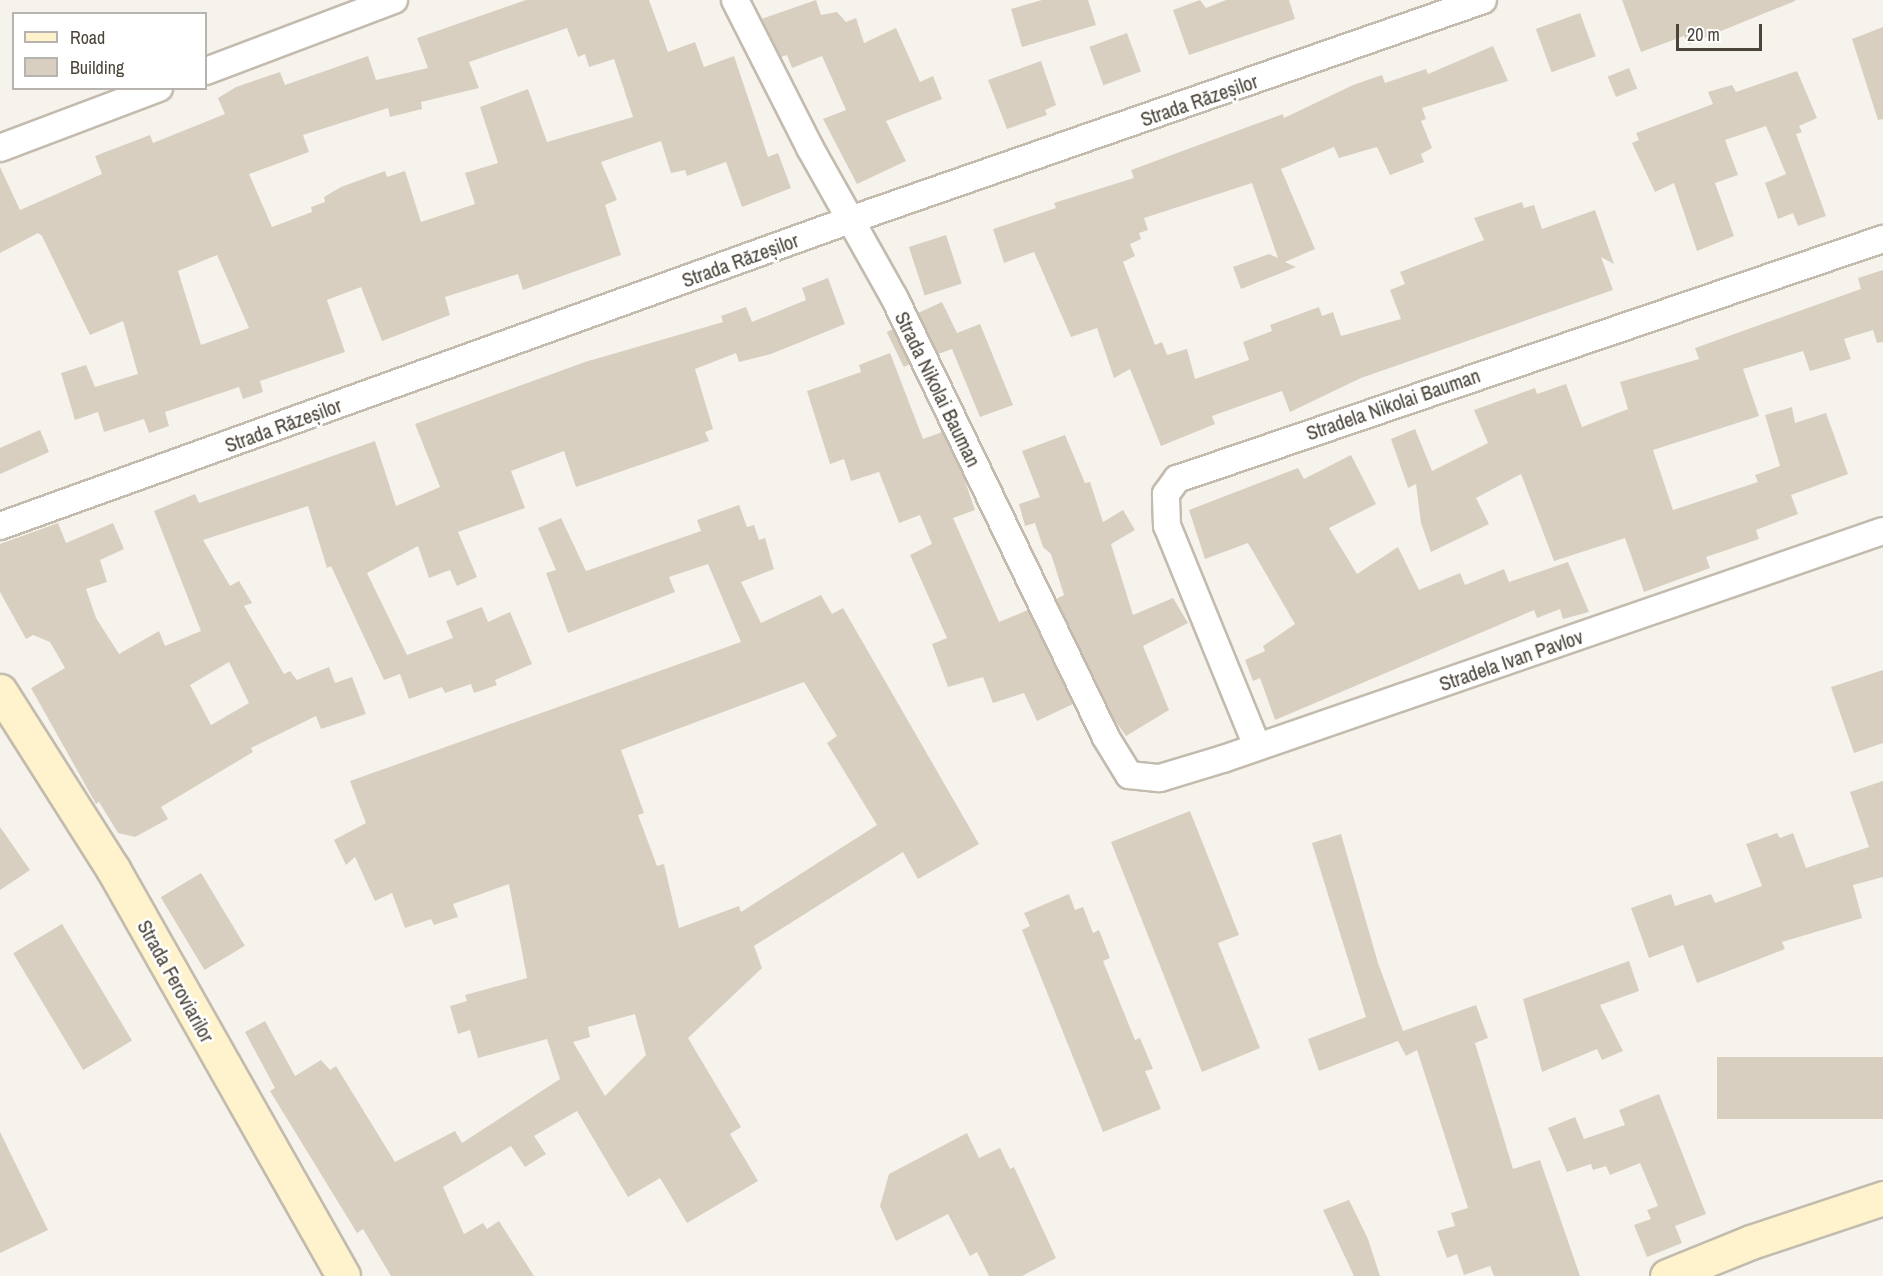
<!DOCTYPE html>
<meta charset="utf-8">
<style>
body{margin:0}
#map{position:relative;width:1883px;height:1276px;overflow:hidden;background:#f6f3ec;font-family:"Archivo Narrow",sans-serif}
div>[style]{position:absolute}
.building>*{inset:0;background:#d8cfc1;transform-origin:0 0}
.roads{filter:drop-shadow(2px 0 #c2bbae) drop-shadow(-2px 0 #c2bbae) drop-shadow(0 2px #c2bbae) drop-shadow(0 -2px #c2bbae)}
.street>*{height:26px;margin:-13px;padding:0 13px;transform-origin:13px;border-radius:13px;background:#fff}
.secondary>*{height:33px;margin:-16.5px;padding:0 16.5px;transform-origin:16.5px;border-radius:16.5px;background:#fff3cd}
span{translate:-50% -50%;white-space:nowrap;text-align:center;line-height:1.15;-webkit-text-stroke:5px #fff;paint-order:stroke}
.street-label{font-size:20px;color:#4b4439}
.legend{position:absolute;left:12px;top:12px;width:195px;height:78px;box-sizing:border-box;background:#fff;border:2px solid #b7b4b0;margin:0;padding:8px 10px;list-style:none;font-size:18px;color:#4b4439}
.legend li{display:flex;align-items:center;gap:12px;height:30px}
.legend b{width:30px;border:2px solid #b7b4b0}
.scale{position:absolute;left:1676px;top:24px;width:86px;height:27px;box-sizing:border-box;border:3px solid #4b4439;border-top:0;padding-left:8px;font-size:18px;line-height:21px;white-space:nowrap;color:#4b4439;-webkit-text-stroke:4px #fff;paint-order:stroke}
</style>
<div id="map">
<div class="building">
<div style="clip-path:polygon(evenodd,526px 0,649px 0,668px 52px,695px 42px,704px 67px,734px 56px,768px 157px,778px 153px,791px 188px,742px 207px,726px 162px,687px 176px,685px 170px,671px 173px,661px 141px,601px 162px,617px 200px,605px 205px,621px 255px,523px 290px,518px 274px,445px 297px,450px 315px,382px 341px,361px 287px,327px 300px,345px 352px,260px 381px,263px 392px,243px 399px,239px 387px,165px 412px,169px 426px,149px 433px,144px 419px,104px 432px,98px 412px,75px 420px,61px 373px,86px 365px,95px 387px,138px 374px,123px 321px,90px 335px,42px 236px,38px 233px,0 253px,0 167px,20px 210px,102px 174px,95px 156px,150px 135px,153px 143px,225px 114px,218px 98px,236px 87px,280px 72px,285px 85px,368px 56px,376px 80px,428px 68px,417px 38px,526px 0,567px 28px,578px 57px,585px 54px,589px 67px,614px 59px,633px 117px,547px 142px,528px 89px,480px 107px,498px 163px,465px 173px,475px 204px,421px 222px,405px 171px,387px 177px,385px 171px,341px 187px,324px 197px,325px 202px,311px 207px,312px 212px,272px 227px,249px 174px,309px 152px,303px 135px,388px 108px,390px 117px,422px 109px,421px 102px,479px 88px,469px 62px,567px 28px,526px 0,217px 255px,249px 328px,201px 345px,178px 271px,217px 255px)"></div>
<div style="clip-path:polygon(816px 0,821px 15px,837px 12px,846px 22px,856px 18px,864px 43px,896px 28px,920px 82px,933px 76px,942px 99px,886px 121px,906px 161px,857px 184px,823px 119px,846px 110px,822px 56px,792px 68px,787px 55px,781px 57px,761px 19px)"></div>
<div style="clip-path:polygon(1042px 0,1088px 0,1096px 25px,1022px 47px,1011px 9px)"></div>
<div style="clip-path:polygon(1200px 0,1206px 8px,1226px 0,1289px 0,1295px 19px,1189px 55px,1173px 10px)"></div>
<div style="clip-path:polygon(1622px 0,1795px 0,1795px 1px,1689px 44px,1684px 36px,1641px 52px)"></div>
<div style="left:1580px;top:13px;width:46px;height:47px;rotate:70deg"></div>
<div style="clip-path:polygon(1883px 27px,1883px 119px,1878px 120px,1852px 39px)"></div>
<div style="left:1127px;top:33px;width:41px;height:40px;rotate:70deg"></div>
<div style="clip-path:polygon(1493px 46px,1508px 81px,1422px 108px,1426px 119px,1421px 121px,1432px 148px,1421px 154px,1424px 162px,1390px 175px,1377px 147px,1339px 158px,1334px 147px,1281px 169px,1315px 249px,1285px 262px,1296px 267px,1241px 289px,1233px 267px,1269px 254px,1278px 258px,1252px 183px,1144px 218px,1148px 230px,1139px 233px,1141px 239px,1130px 244px,1135px 256px,1123px 262px,1155px 345px,1162px 342px,1167px 355px,1187px 349px,1195px 379px,1249px 360px,1243px 342px,1272px 331px,1270px 325px,1319px 307px,1322px 316px,1333px 312px,1341px 336px,1401px 319px,1390px 290px,1405px 284px,1400px 272px,1484px 240px,1474px 218px,1522px 202px,1524px 208px,1534px 205px,1542px 229px,1595px 210px,1614px 264px,1601px 257px,1613px 290px,1361px 378px,1290px 412px,1282px 391px,1212px 416px,1215px 424px,1161px 446px,1130px 369px,1114px 378px,1097px 328px,1071px 337px,1034px 252px,1004px 263px,993px 229px,1056px 208px,1054px 203px,1134px 178px,1131px 170px,1283px 114px,1284px 118px,1353px 85px,1382px 75px,1385px 83px,1426px 69px,1428px 74px)"></div>
<div style="clip-path:polygon(1041px 61px,1056px 105px,1045px 110px,1047px 115px,1007px 129px,988px 80px)"></div>
<div style="left:1629px;top:68px;width:22px;height:23px;rotate:68deg"></div>
<div style="clip-path:polygon(1797px 71px,1817px 118px,1799px 126px,1802px 132px,1796px 134px,1826px 216px,1798px 226px,1793px 213px,1778px 219px,1765px 183px,1786px 174px,1766px 126px,1725px 140px,1738px 175px,1715px 183px,1734px 236px,1697px 251px,1674px 183px,1655px 192px,1632px 143px,1639px 140px,1636px 133px,1713px 104px,1708px 92px,1732px 85px,1736px 92px)"></div>
<div style="left:946px;top:235px;width:51px;height:39px;rotate:72deg"></div>
<div style="clip-path:polygon(1883px 270px,1883px 342px,1877px 343px,1873px 330px,1844px 339px,1851px 359px,1810px 371px,1803px 351px,1743px 369px,1759px 416px,1653px 450px,1673px 510px,1758px 482px,1755px 475px,1780px 466px,1765px 415px,1792px 407px,1795px 423px,1826px 413px,1848px 474px,1791px 495px,1798px 514px,1756px 530px,1759px 539px,1706px 557px,1710px 568px,1644px 592px,1625px 538px,1554px 561px,1521px 474px,1476px 498px,1489px 524px,1431px 552px,1421px 523px,1416px 484px,1408px 488px,1391px 439px,1415px 429px,1432px 471px,1488px 443px,1474px 410px,1535px 388px,1537px 394px,1566px 384px,1582px 427px,1628px 409px,1620px 382px,1699px 359px,1695px 348px,1861px 289px,1858px 278px)"></div>
<div style="clip-path:polygon(evenodd,828px 278px,845px 324px,771px 354px,739px 362px,736px 353px,695px 369px,713px 429px,705px 432px,709px 441px,576px 487px,564px 451px,511px 471px,525px 508px,458px 532px,477px 577px,457px 586px,450px 570px,429px 578px,418px 546px,367px 573px,407px 655px,453px 638px,446px 621px,482px 607px,488px 622px,510px 612px,532px 664px,495px 680px,497px 685px,474px 693px,471px 684px,445px 693px,442px 687px,409px 699px,400px 674px,384px 680px,331px 566px,327px 568px,308px 506px,203px 540px,230px 586px,239px 581px,252px 603px,244px 606px,284px 674px,290px 671px,297px 680px,329px 667px,335px 683px,352px 677px,366px 714px,321px 729px,316px 716px,251px 748px,253px 752px,161px 807px,168px 819px,135px 837px,118px 833px,99px 802px,96px 804px,31px 688px,65px 668px,50px 642px,33px 635px,26px 639px,0 592px,0 544px,58px 523px,66px 543px,113px 523px,124px 549px,100px 560px,107px 582px,86px 589px,96px 618px,119px 654px,159px 631px,165px 646px,201px 631px,154px 511px,195px 494px,199px 503px,375px 441px,396px 506px,440px 487px,415px 424px,585px 362px,723px 322px,721px 316px,746px 307px,752px 322px,806px 300px,802px 288px,828px 278px,229px 662px,249px 703px,211px 725px,190px 685px,229px 662px)"></div>
<div style="clip-path:polygon(942px 302px,957px 333px,980px 324px,1013px 405px,980px 417px,952px 349px,938px 354px,918px 313px)"></div>
<div style="left:893px;top:329px;width:39px;height:7px;rotate:64deg"></div>
<div style="clip-path:polygon(890px 353px,923px 439px,942px 432px,964px 478px,975px 510px,953px 518px,999px 622px,1028px 610px,1073px 704px,1037px 721px,1024px 693px,993px 703px,983px 677px,948px 687px,932px 644px,947px 638px,910px 555px,932px 544px,920px 515px,899px 523px,879px 472px,851px 481px,844px 459px,830px 464px,807px 391px,861px 372px,859px 365px)"></div>
<div style="clip-path:polygon(40px 430px,49px 452px,0 474px,0 448px)"></div>
<div style="clip-path:polygon(1065px 435px,1085px 483px,1090px 482px,1103px 522px,1123px 510px,1135px 530px,1111px 544px,1133px 615px,1173px 598px,1188px 623px,1143px 646px,1169px 710px,1126px 736px,1113px 718px,1056px 599px,1064px 595px,1051px 554px,1043px 547px,1035px 523px,1025px 526px,1019px 504px,1040px 497px,1022px 451px)"></div>
<div style="clip-path:polygon(1351px 455px,1376px 504px,1329px 528px,1357px 574px,1398px 547px,1419px 590px,1460px 573px,1465px 585px,1504px 569px,1509px 582px,1568px 562px,1589px 612px,1563px 619px,1560px 609px,1537px 618px,1534px 610px,1275px 720px,1260px 678px,1253px 681px,1245px 660px,1265px 651px,1263px 646px,1295px 624px,1248px 543px,1205px 559px,1189px 510px,1298px 468px,1304px 479px)"></div>
<div style="clip-path:polygon(evenodd,739px 505px,747px 527px,754px 525px,759px 540px,765px 538px,774px 569px,741px 582px,761px 623px,821px 595px,832px 614px,843px 608px,979px 844px,918px 879px,903px 852px,754px 946px,762px 968px,688px 1038px,741px 1127px,730px 1134px,758px 1181px,687px 1223px,660px 1178px,628px 1197px,577px 1111px,534px 1136px,546px 1154px,525px 1167px,511px 1146px,443px 1187px,464px 1234px,483px 1223px,487px 1229px,499px 1221px,534px 1276px,391px 1276px,363px 1229px,357px 1233px,270px 1091px,275px 1088px,245px 1032px,265px 1021px,295px 1076px,321px 1060px,330px 1070px,336px 1066px,395px 1162px,455px 1131px,462px 1143px,560px 1079px,547px 1039px,478px 1058px,470px 1030px,458px 1034px,450px 1006px,467px 1001px,465px 995px,527px 978px,509px 884px,453px 904px,458px 917px,434px 925px,431px 919px,405px 928px,392px 893px,375px 901px,355px 857px,346px 865px,334px 840px,366px 823px,350px 781px,741px 642px,708px 564px,669px 577px,675px 592px,568px 633px,546px 573px,556px 570px,538px 528px,561px 518px,586px 571px,701px 531px,697px 520px,739px 505px,804px 682px,837px 736px,827px 743px,877px 825px,741px 912px,739px 906px,679px 928px,664px 864px,657px 866px,638px 815px,644px 813px,621px 750px,804px 682px,739px 505px,635px 1014px,646px 1055px,605px 1096px,573px 1042px,590px 1037px,588px 1027px,635px 1014px)"></div>
<div style="clip-path:polygon(1883px 670px,1883px 743px,1854px 753px,1831px 687px)"></div>
<div style="clip-path:polygon(1883px 781px,1883px 877px,1853px 885px,1862px 918px,1782px 942px,1785px 949px,1697px 983px,1683px 945px,1649px 958px,1631px 908px,1671px 894px,1675px 906px,1711px 894px,1715px 903px,1762px 886px,1746px 844px,1777px 833px,1780px 838px,1793px 833px,1806px 868px,1869px 847px,1850px 792px)"></div>
<div style="clip-path:polygon(1190px 811px,1239px 935px,1218px 943px,1260px 1048px,1202px 1072px,1111px 842px)"></div>
<div style="clip-path:polygon(0 827px,30px 870px,0 890px)"></div>
<div style="clip-path:polygon(1341px 834px,1378px 963px,1403px 1031px,1476px 1005px,1488px 1038px,1475px 1043px,1513px 1169px,1540px 1160px,1580px 1276px,1494px 1276px,1490px 1266px,1464px 1275px,1457px 1254px,1447px 1258px,1437px 1231px,1455px 1226px,1451px 1213px,1468px 1208px,1417px 1050px,1406px 1056px,1398px 1041px,1319px 1071px,1308px 1039px,1366px 1017px,1312px 843px)"></div>
<div style="left:201px;top:873px;width:85px;height:47px;rotate:59deg"></div>
<div style="clip-path:polygon(1069px 894px,1075px 910px,1083px 907px,1093px 933px,1099px 930px,1110px 958px,1103px 961px,1135px 1040px,1140px 1038px,1153px 1069px,1145px 1071px,1161px 1109px,1103px 1132px,1022px 930px,1030px 926px,1024px 913px)"></div>
<div style="left:62px;top:924px;width:136px;height:57px;rotate:59deg"></div>
<div style="clip-path:polygon(1629px 961px,1639px 991px,1600px 1005px,1623px 1051px,1602px 1060px,1597px 1049px,1542px 1072px,1523px 999px)"></div>
<div style="left:1883px;top:1057px;width:62px;height:166px;rotate:90deg"></div>
<div style="clip-path:polygon(1659px 1094px,1706px 1214px,1675px 1226px,1682px 1243px,1647px 1257px,1634px 1225px,1651px 1219px,1647px 1210px,1658px 1206px,1640px 1163px,1610px 1175px,1606px 1166px,1593px 1170px,1591px 1164px,1567px 1172px,1548px 1128px,1575px 1117px,1584px 1139px,1625px 1125px,1619px 1110px)"></div>
<div style="clip-path:polygon(0 1132px,48px 1230px,0 1253px)"></div>
<div style="clip-path:polygon(967px 1133px,979px 1158px,1000px 1148px,1010px 1169px,1014px 1167px,1056px 1258px,1022px 1276px,989px 1276px,977px 1252px,970px 1256px,948px 1214px,896px 1241px,880px 1206px,889px 1174px)"></div>
<div style="clip-path:polygon(1349px 1200px,1368px 1239px,1380px 1276px,1354px 1276px,1323px 1210px)"></div>
</div>
<div class="roads">
<div class="street">
<div style="left:735px;top:0;width:166px;rotate:63.1deg"></div>
<div style="left:810px;top:148px;width:171px;rotate:60.6deg"></div>
<div style="left:894px;top:297px;width:487px;rotate:64.3deg"></div>
<div style="left:1105px;top:736px;width:46px;rotate:58.4deg"></div>
<div style="left:1129px;top:775px;width:31px;rotate:6deg"></div>
<div style="left:1160px;top:778px;width:66px;rotate:-16.8deg"></div>
<div style="left:1223px;top:759px;width:698px;rotate:-19.06deg"></div>
<div style="left:206px;top:71px;width:201px;rotate:-20.7deg"></div>
<div style="left:0;top:148px;width:170px;rotate:-20.7deg"></div>
<div style="left:0;top:526px;width:903px;rotate:-19.8deg"></div>
<div style="left:850px;top:220px;width:670px;rotate:-19.16deg"></div>
<div style="left:1257px;top:746px;width:238px;rotate:-112.2deg"></div>
<div style="left:1167px;top:526px;width:32px;rotate:-92deg"></div>
<div style="left:1166px;top:494px;width:19px;rotate:-54deg"></div>
<div style="left:1177px;top:479px;width:746px;rotate:-18.78deg"></div>
</div>
<div class="secondary">
<div style="left:0;top:691px;width:211px;rotate:57.6deg"></div>
<div style="left:113px;top:869px;width:467px;rotate:60.5deg"></div>
<div style="left:1667px;top:1276px;width:91px;rotate:-22deg"></div>
<div style="left:1751px;top:1242px;width:139px;rotate:-18.4deg"></div>
</div>
</div>
<div class="street-label">
<span style="left:1199px;top:100px;rotate:-19deg">Strada Răzeșilor</span>
<span style="left:740px;top:260px;rotate:-20deg">Strada Răzeșilor</span>
<span style="left:938px;top:389px;rotate:64deg">Strada Nikolai Bauman</span>
<span style="left:1393px;top:404px;rotate:-19deg">Stradela Nikolai Bauman</span>
<span style="left:283px;top:425px;rotate:-20deg">Strada Răzeșilor</span>
<span style="left:1511px;top:660px;rotate:-19deg">Stradela Ivan Pavlov</span>
<span style="left:176px;top:981px;rotate:61deg">Strada Feroviarilor</span>
</div>
<ul class="legend">
<li><b style="height:8px;background:#fff3cd"></b>Road</li>
<li><b style="height:16px;background:#d8cfc1"></b>Building</li>
</ul>
<div class="scale">20 m</div>
</div>
